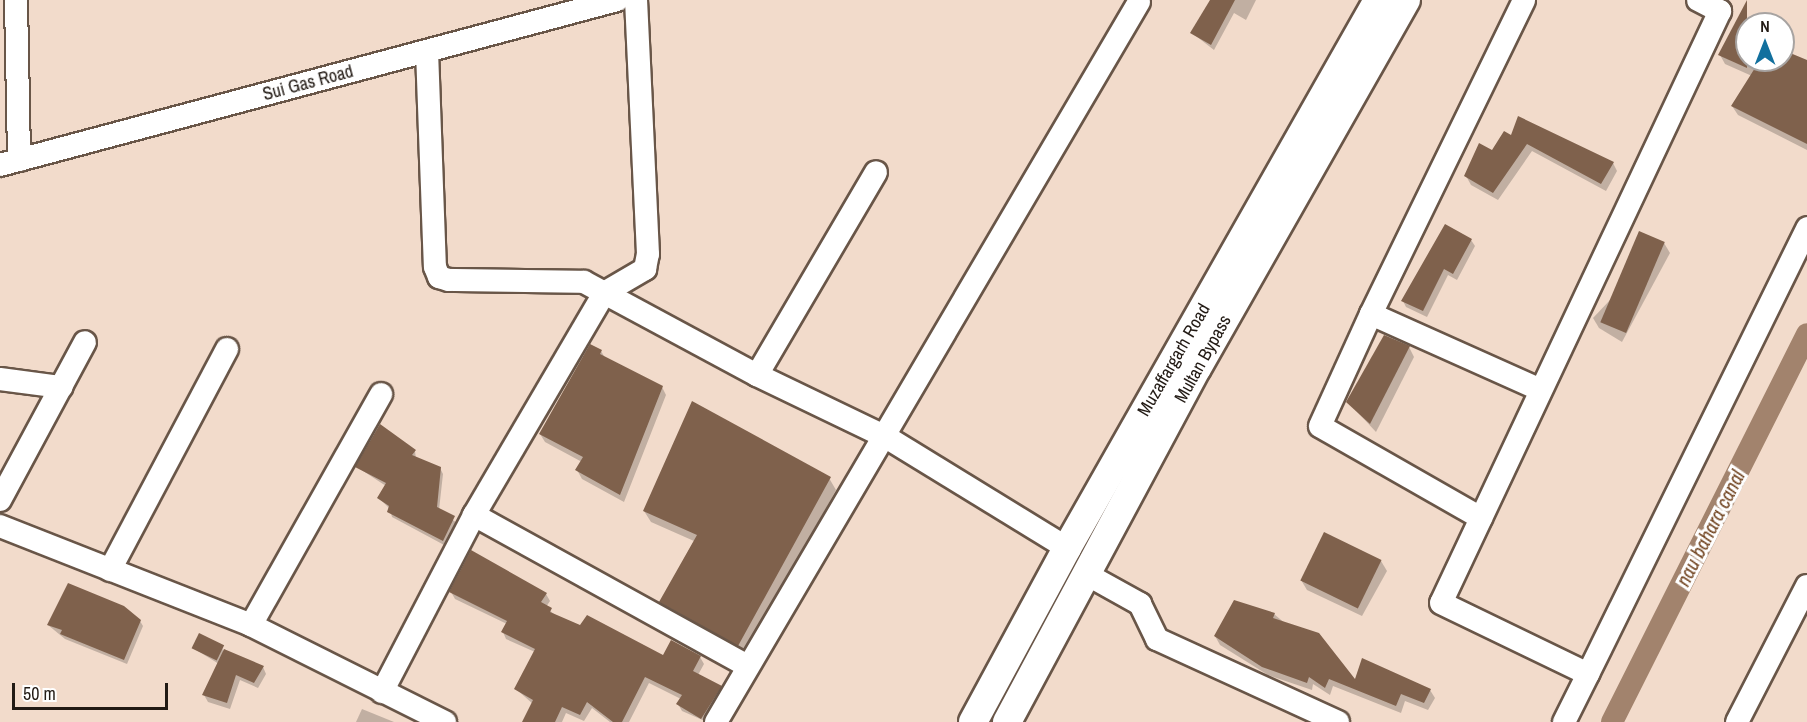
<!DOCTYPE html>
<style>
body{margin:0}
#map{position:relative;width:1807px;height:722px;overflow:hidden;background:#f2dbcb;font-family:"Archivo Narrow",sans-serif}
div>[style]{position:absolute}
.shadow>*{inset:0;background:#0003}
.canal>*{height:22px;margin:-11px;padding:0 11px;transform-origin:11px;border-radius:11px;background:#a2836d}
.building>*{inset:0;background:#7f614c;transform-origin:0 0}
.roads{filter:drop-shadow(2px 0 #695648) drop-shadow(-2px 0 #695648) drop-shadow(0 2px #695648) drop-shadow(0 -2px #695648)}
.minor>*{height:22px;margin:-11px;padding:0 11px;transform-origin:11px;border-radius:11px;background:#fff}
.major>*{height:28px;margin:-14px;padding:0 14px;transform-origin:14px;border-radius:14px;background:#fff}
span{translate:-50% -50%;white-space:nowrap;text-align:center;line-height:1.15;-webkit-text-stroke:6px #fff;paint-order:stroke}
.street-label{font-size:18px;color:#221a14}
.water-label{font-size:20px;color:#714420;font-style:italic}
.north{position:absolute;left:1735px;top:12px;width:60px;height:60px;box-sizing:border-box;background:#fff;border:2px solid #a7a3a1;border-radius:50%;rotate:0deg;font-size:16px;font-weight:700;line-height:24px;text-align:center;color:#221a14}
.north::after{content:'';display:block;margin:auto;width:21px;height:27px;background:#12709e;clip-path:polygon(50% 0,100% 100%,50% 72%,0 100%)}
.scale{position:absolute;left:12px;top:683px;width:156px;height:27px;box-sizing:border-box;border:3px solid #221a14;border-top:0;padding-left:8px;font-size:18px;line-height:21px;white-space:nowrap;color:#221a14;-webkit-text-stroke:4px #fff;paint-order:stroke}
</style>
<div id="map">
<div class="shadow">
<div style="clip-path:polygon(1213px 0,1256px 0,1246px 20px,1234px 13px,1214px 50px,1192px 33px)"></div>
<div style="clip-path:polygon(1747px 27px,1747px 60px,1783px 60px,1783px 50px,1807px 62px,1807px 150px,1738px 115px,1732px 106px,1752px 76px,1725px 64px,1720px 55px)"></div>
<div style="clip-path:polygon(1512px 137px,1613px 163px,1617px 171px,1606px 191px,1532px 151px,1498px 200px,1471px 185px,1466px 176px)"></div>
<div style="clip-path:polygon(1471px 240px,1475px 246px,1457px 280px,1448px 275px,1427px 317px,1406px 307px,1403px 301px)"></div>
<div style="clip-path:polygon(1664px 243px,1670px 253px,1622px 342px,1599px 328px,1593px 318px)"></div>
<div style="clip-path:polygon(1409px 347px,1414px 357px,1376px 432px,1348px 402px)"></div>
<div style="clip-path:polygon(601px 351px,605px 358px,662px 387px,666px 395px,624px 502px,582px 479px,577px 470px,582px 462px,545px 442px,540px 434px)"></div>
<div style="clip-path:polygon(415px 451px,416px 459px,440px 468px,443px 474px,439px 510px,457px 523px,446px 546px,392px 517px,390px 509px,379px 498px,386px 486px,357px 467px)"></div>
<div style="clip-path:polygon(829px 478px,836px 490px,745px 656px,667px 613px,660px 602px,694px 541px,651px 522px,644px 511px)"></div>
<div style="clip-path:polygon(1381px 561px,1387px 571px,1362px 616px,1307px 590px,1301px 580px)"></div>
<div style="clip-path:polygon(451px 592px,546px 594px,550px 601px,546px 607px,555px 615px,581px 626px,664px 657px,700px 657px,704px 664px,698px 675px,721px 687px,725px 694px,707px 722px,682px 711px,678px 704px,681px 699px,649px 683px,629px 722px,610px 722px,592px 708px,584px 721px,566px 713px,562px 722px,524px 722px,533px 704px,516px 689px,535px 652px,506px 639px,503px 632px,507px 624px,455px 599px)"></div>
<div style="clip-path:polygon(1234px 602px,1274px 614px,1355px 682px,1430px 690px,1435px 698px,1428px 710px,1405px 701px,1401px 713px,1333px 686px,1330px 695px,1313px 684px,1312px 690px,1268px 675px,1220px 645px,1215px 636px)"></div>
<div style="clip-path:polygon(140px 621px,143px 626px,127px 664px,65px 639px,48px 625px)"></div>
<div style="clip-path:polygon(222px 646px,223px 651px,263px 667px,266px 674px,258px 688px,240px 680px,230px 709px,208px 702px,204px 695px,219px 664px,193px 648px)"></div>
<div style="clip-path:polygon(362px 709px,394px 722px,356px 722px)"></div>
</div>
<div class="canal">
<div style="left:1612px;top:722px;width:434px;rotate:-63.3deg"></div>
</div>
<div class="building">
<div style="clip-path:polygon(1210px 0,1235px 0,1211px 45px,1190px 33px)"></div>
<div style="clip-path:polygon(1747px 0,1747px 68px,1718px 55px)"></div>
<div style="clip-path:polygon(1783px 50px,1807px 60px,1807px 144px,1731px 106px,1760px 60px,1783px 60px)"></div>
<div style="clip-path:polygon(1518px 116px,1614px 162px,1601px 184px,1527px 144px,1493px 193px,1464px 176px,1479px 143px,1492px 150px,1504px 131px,1511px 135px)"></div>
<div style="clip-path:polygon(1445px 224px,1472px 239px,1453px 274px,1444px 269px,1423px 311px,1401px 301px)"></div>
<div style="left:1639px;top:231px;width:28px;height:99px;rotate:23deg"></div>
<div style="clip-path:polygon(1384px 335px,1410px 346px,1370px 424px,1346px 402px)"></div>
<div style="clip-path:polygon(590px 344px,602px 350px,600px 354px,663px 386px,620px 495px,575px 470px,583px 457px,539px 434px)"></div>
<div style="clip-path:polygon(692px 401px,831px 477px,738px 646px,659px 602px,697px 535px,643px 511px)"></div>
<div style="clip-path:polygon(380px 424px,416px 450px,412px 455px,441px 467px,437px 507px,455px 516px,443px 541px,387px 512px,389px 506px,377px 498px,386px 483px,355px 467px)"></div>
<div style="left:1324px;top:532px;width:64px;height:54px;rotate:26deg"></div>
<div style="clip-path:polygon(471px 550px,547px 593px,541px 602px,552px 608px,550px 612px,580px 625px,587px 615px,663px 655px,671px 640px,701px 656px,693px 671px,722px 686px,701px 719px,676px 704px,682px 695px,645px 677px,622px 722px,613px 722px,587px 702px,580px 715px,562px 707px,555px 722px,522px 722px,533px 700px,514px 689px,535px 649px,501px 632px,507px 621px,449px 592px)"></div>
<div style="clip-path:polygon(68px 583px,124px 606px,141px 620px,124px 660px,60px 634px,62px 630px,47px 625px)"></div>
<div style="clip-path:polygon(1234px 600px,1275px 613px,1273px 618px,1319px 633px,1355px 679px,1362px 658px,1431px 689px,1424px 703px,1401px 694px,1396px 706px,1329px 679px,1325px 688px,1309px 677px,1307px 683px,1262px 667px,1214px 636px)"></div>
<div style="left:199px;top:633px;width:28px;height:17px;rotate:26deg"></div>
<div style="clip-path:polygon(224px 649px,264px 666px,254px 683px,236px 675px,227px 703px,202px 695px)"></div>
</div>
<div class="roads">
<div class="minor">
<div style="left:16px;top:0;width:160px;rotate:88.9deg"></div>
<div style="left:1698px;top:0;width:25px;rotate:27deg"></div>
<div style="left:1720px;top:11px;width:654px;rotate:115.23deg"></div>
<div style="left:1441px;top:603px;width:163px;rotate:25.8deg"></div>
<div style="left:1588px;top:674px;width:497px;rotate:-63.8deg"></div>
<div style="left:427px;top:51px;width:216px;rotate:87.9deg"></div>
<div style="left:435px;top:267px;width:11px;rotate:68deg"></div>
<div style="left:439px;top:277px;width:10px;rotate:17deg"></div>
<div style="left:449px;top:280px;width:135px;rotate:0.8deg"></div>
<div style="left:584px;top:282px;width:196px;rotate:28.3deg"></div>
<div style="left:757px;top:375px;width:143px;rotate:25.7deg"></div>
<div style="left:886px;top:437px;width:212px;rotate:31.5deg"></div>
<div style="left:0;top:165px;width:639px;rotate:-14.97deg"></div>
<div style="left:1371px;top:314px;width:349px;rotate:-64deg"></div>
<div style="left:757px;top:375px;width:235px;rotate:-59.6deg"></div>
<div style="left:0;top:379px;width:62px;rotate:7.5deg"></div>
<div style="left:0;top:500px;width:179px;rotate:-61.7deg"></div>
<div style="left:474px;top:515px;width:312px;rotate:28.9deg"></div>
<div style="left:1481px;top:518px;width:185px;rotate:-150.3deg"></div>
<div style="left:1320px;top:426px;width:123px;rotate:-65.5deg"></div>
<div style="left:1371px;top:314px;width:186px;rotate:24.1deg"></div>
<div style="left:0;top:526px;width:270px;rotate:21.5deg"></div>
<div style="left:251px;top:625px;width:217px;rotate:26.6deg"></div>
<div style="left:110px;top:570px;width:250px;rotate:-62.1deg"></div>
<div style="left:1088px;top:575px;width:60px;rotate:29.1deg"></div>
<div style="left:1140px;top:604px;width:39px;rotate:64deg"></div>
<div style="left:1157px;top:639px;width:199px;rotate:24.6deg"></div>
<div style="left:251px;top:625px;width:265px;rotate:-60.6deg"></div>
<div style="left:382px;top:692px;width:199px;rotate:-62.5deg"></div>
<div style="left:474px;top:515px;width:257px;rotate:-59.6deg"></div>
<div style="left:604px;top:293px;width:48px;rotate:-30.3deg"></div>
<div style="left:645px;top:269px;width:15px;rotate:-79deg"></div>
<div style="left:648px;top:254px;width:254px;rotate:-92.7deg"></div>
<div style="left:716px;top:722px;width:835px;rotate:-59.57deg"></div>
<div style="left:1564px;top:722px;width:54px;rotate:-63.4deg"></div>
<div style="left:1737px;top:722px;width:153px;rotate:-62.8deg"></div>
</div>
<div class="major">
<div style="left:973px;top:722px;width:198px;rotate:-61.6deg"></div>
<div style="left:1067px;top:548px;width:630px;rotate:-60.42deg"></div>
<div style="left:1007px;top:722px;width:402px;rotate:-61.8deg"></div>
<div style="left:1197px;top:368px;width:423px;rotate:-60.4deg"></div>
</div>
</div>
<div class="street-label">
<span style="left:308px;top:83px;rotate:-15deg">Sui Gas Road</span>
<span style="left:1203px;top:359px;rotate:-61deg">Multan Bypass</span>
<span style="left:1174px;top:360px;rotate:-60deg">Muzaffargarh Road</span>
</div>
<div class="water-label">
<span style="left:1710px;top:528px;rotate:-63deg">nau bahara canal</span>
</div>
<div class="north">N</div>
<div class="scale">50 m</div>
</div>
